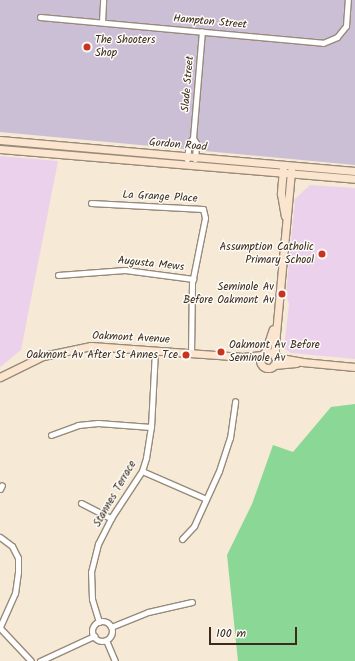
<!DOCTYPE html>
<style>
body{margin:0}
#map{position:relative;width:355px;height:661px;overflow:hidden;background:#f6e9d5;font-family:Kalam,sans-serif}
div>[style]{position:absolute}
.built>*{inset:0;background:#ebd1eb}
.industrial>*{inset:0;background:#cbbfd5}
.green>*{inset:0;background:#8bd795}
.roads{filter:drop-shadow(1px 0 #988a7a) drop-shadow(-1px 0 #988a7a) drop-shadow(0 1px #988a7a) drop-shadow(0 -1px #988a7a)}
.street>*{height:5px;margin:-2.5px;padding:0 2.5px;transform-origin:2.5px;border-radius:2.5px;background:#fff}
.street>.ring{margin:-2.5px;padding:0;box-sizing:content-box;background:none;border:5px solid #fff;border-radius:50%}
.secondary>*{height:7px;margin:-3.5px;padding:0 3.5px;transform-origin:3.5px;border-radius:3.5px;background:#fce5cf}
.secondary>.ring{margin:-3.5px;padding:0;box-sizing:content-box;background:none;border:7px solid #fce5cf;border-radius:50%}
.dots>*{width:11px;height:11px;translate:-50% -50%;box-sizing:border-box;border:2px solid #fdfcf7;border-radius:50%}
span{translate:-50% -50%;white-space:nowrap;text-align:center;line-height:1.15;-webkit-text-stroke:3px #fdfcf7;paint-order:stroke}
.street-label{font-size:11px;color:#3b2a1e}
.poi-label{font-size:11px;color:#3b2a1e}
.left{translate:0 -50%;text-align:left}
.right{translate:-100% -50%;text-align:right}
.scale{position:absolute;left:209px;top:627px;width:88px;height:18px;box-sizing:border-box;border:2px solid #3b2a1e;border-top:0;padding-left:5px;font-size:12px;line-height:14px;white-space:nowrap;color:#3b2a1e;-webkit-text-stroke:3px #fdfcf7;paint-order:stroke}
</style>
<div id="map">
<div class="built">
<div style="clip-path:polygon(0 156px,58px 161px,21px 350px,0 367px)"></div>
<div style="clip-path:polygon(310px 185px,355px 188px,355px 359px,291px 353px,284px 348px,289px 304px,286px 295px,295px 199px)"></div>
</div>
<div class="industrial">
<div style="clip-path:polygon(0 0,355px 0,355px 165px,0 132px)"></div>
</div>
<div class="green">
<div style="clip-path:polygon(355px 404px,355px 661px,238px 661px,227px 555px,252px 504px,273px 445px,293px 452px,331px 407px)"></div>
</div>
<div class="roads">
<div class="street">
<div style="left:40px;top:17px;width:284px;rotate:5.2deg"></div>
<div style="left:323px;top:43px;width:15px;rotate:-23deg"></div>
<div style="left:337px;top:37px;width:14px;rotate:-51deg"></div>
<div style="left:346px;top:26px;width:26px;rotate:-86deg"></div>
<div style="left:102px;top:22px;width:22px;rotate:-87deg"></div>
<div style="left:187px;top:159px;width:16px;rotate:-83deg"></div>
<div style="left:189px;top:143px;width:6px;rotate:-51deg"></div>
<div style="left:195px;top:159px;width:16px;rotate:-86deg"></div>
<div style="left:196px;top:143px;width:6px;rotate:-121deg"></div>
<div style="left:193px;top:138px;width:107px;rotate:-85.2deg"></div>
<div style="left:91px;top:203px;width:112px;rotate:3.1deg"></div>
<div style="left:203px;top:209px;width:9px;rotate:77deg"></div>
<div style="left:205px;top:218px;width:66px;rotate:101.3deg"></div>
<div style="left:192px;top:283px;width:70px;rotate:90.8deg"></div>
<div style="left:58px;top:275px;width:67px;rotate:-4.3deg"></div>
<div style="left:125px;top:270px;width:69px;rotate:7.5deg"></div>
<div style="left:51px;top:435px;width:29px;rotate:-20deg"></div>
<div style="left:78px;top:425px;width:20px;rotate:-6deg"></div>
<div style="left:98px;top:423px;width:53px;rotate:4.3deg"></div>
<div style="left:142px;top:471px;width:70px;rotate:23.6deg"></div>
<div style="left:0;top:489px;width:4px;rotate:-63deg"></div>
<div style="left:81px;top:503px;width:34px;rotate:27deg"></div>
<div style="left:0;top:537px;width:15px;rotate:37deg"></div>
<div style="left:12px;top:546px;width:13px;rotate:63deg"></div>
<div style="left:18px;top:558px;width:14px;rotate:90deg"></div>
<div style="left:18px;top:572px;width:21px;rotate:98deg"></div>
<div style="left:15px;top:593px;width:36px;rotate:114deg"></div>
<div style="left:182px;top:539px;width:18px;rotate:-47deg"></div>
<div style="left:194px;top:526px;width:60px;rotate:-65.6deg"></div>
<div style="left:219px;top:471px;width:35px;rotate:-72deg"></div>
<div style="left:230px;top:438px;width:37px;rotate:-82deg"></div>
<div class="ring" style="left:92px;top:621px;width:15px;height:15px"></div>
<div style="left:99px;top:622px;width:24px;rotate:-107deg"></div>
<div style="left:92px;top:599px;width:27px;rotate:-92deg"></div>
<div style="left:91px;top:572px;width:29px;rotate:-76deg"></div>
<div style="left:98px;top:544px;width:29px;rotate:-63deg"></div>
<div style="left:111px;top:518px;width:56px;rotate:-56.6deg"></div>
<div style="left:142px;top:471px;width:14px;rotate:-73deg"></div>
<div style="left:146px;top:458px;width:31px;rotate:-81deg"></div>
<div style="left:151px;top:427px;width:77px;rotate:-87deg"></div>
<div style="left:111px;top:627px;width:40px;rotate:-22deg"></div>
<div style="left:148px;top:612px;width:45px;rotate:-12.8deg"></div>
<div style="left:0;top:628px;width:45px;rotate:46.8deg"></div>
<div style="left:106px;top:640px;width:23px;rotate:67deg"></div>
<div style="left:40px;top:661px;width:60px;rotate:-24.8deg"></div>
</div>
<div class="secondary">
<div style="left:0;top:140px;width:356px;rotate:5deg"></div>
<div style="left:0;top:149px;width:356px;rotate:4.8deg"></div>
<div style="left:283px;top:169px;width:25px;rotate:95deg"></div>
<div style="left:281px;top:194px;width:22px;rotate:80deg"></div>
<div class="ring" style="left:260px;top:352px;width:9px;height:9px"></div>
<div style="left:265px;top:353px;width:25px;rotate:-72deg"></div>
<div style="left:274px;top:355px;width:185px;rotate:-84.7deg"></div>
<div style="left:275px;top:357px;width:27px;rotate:10deg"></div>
<div style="left:302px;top:362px;width:53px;rotate:5.4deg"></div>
<div style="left:274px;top:365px;width:22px;rotate:-5deg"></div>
<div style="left:0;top:377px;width:48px;rotate:-26deg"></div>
<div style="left:43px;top:356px;width:49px;rotate:-11.8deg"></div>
<div style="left:91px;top:346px;width:152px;rotate:4.1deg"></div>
<div style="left:243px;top:357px;width:19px;rotate:-6deg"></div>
</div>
</div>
<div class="dots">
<div style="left:87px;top:47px;background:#c8321e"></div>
<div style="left:322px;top:254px;background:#c8321e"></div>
<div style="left:282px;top:294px;background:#c8321e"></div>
<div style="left:221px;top:352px;background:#c8321e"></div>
<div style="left:186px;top:355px;background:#c8321e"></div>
</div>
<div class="street-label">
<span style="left:210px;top:22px;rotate:5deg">Hampton Street</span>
<span style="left:188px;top:84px;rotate:-85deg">Slade Street</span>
<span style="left:178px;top:145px;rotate:5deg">Gordon Road</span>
<span style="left:160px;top:197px;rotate:3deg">La Grange Place</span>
<span style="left:151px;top:264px;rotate:6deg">Augusta Mews</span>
<span style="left:131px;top:338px;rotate:3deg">Oakmont Avenue</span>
<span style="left:115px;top:494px;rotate:-60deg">Stannes Terrace</span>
</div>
<div class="poi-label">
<span class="left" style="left:95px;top:47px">The Shooters<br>Shop</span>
<span class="right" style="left:314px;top:254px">Assumption Catholic<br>Primary School</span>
<span class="right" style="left:274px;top:294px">Seminole Av<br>Before Oakmont Av</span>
<span class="left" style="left:229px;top:352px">Oakmont Av Before<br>Seminole Av</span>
<span class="right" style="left:178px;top:355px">Oakmont Av After St Annes Tce</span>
</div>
<div class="scale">100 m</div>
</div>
